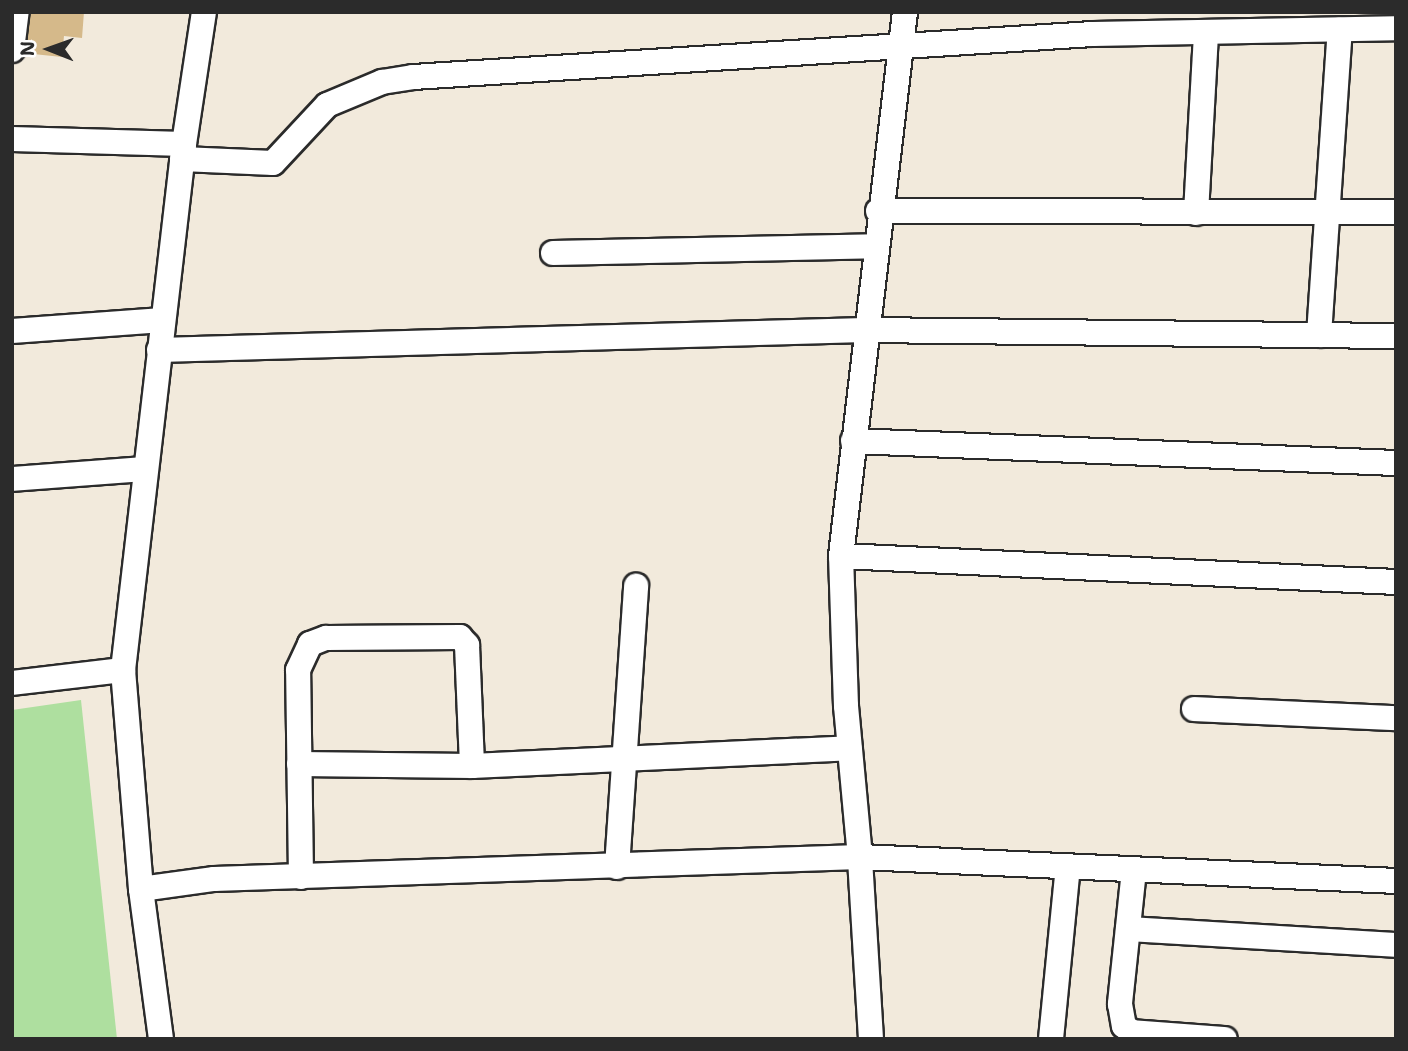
<!DOCTYPE html>
<style>
body{margin:0}
#map{position:relative;width:1408px;height:1051px;overflow:hidden;background:#f2eadc;font-family:"Shantell Sans",sans-serif}
div>[style]{position:absolute}
.green>*{inset:0;background:#aedf9f}
.building>*{inset:0;background:#d5b98a}
.roads{filter:drop-shadow(2px 0 #2b2b2b) drop-shadow(-2px 0 #2b2b2b) drop-shadow(0 2px #2b2b2b) drop-shadow(0 -2px #2b2b2b)}
.minor>*{height:24px;margin:-12px;padding:0 12px;transform-origin:12px;border-radius:12px;background:#fff}
span{translate:-50% -50%;white-space:nowrap;text-align:center;line-height:1.15;-webkit-text-stroke:5px #fff;paint-order:stroke}
.frame{position:absolute;inset:0;border:14px solid #2b2b2b;pointer-events:none}
.north{position:absolute;left:14px;top:14px;width:70px;height:70px;-webkit-text-stroke:5px #fff;paint-order:stroke;rotate:271deg;font-size:19px;font-weight:700;line-height:28px;text-align:center;color:#2b2b2b}
.north::after{content:'';display:block;margin:auto;width:24px;height:32px;background:#2b2b2b;clip-path:polygon(50% 0,100% 100%,50% 72%,0 100%)}
</style>
<div id="map">
<div class="green">
<div style="clip-path:polygon(81px 700px,117px 1039px,12px 1039px,12px 710px)"></div>
</div>
<div class="building">
<div style="clip-path:polygon(18px 12px,84px 12px,82px 38px,64px 36px,62px 57px,14px 52px)"></div>
</div>
<div class="roads">
<div class="minor">
<div style="left:12px;top:50px;width:38px;rotate:-83deg"></div>
<div style="left:12px;top:139px;width:172px;rotate:1.7deg"></div>
<div style="left:182px;top:159px;width:91px;rotate:2.5deg"></div>
<div style="left:273px;top:163px;width:79px;rotate:-47deg"></div>
<div style="left:327px;top:105px;width:60px;rotate:-22.7deg"></div>
<div style="left:382px;top:82px;width:31px;rotate:-9deg"></div>
<div style="left:413px;top:77px;width:680px;rotate:-3.62deg"></div>
<div style="left:1092px;top:34px;width:304px;rotate:-1.1deg"></div>
<div style="left:878px;top:211px;width:518px;rotate:0.11deg"></div>
<div style="left:1196px;top:213px;width:181px;rotate:-86.8deg"></div>
<div style="left:553px;top:253px;width:322px;rotate:-1.2deg"></div>
<div style="left:12px;top:331px;width:151px;rotate:-4.2deg"></div>
<div style="left:1319px;top:335px;width:306px;rotate:-86.1deg"></div>
<div style="left:159px;top:350px;width:706px;rotate:-1.62deg"></div>
<div style="left:865px;top:330px;width:531px;rotate:0.65deg"></div>
<div style="left:853px;top:441px;width:543px;rotate:2.32deg"></div>
<div style="left:12px;top:479px;width:134px;rotate:-4.3deg"></div>
<div style="left:841px;top:556px;width:556px;rotate:2.68deg"></div>
<div style="left:12px;top:683px;width:112px;rotate:-6.7deg"></div>
<div style="left:1194px;top:709px;width:202px;rotate:2.6deg"></div>
<div style="left:299px;top:764px;width:173px;rotate:0.7deg"></div>
<div style="left:472px;top:766px;width:378px;rotate:-2.7deg"></div>
<div style="left:617px;top:867px;width:282px;rotate:-86.1deg"></div>
<div style="left:1134px;top:870px;width:135px;rotate:96deg"></div>
<div style="left:1120px;top:1004px;width:22px;rotate:80deg"></div>
<div style="left:1124px;top:1026px;width:10px;rotate:37deg"></div>
<div style="left:1132px;top:1032px;width:93px;rotate:4.3deg"></div>
<div style="left:301px;top:877px;width:207px;rotate:-90.8deg"></div>
<div style="left:298px;top:670px;width:29px;rotate:-65deg"></div>
<div style="left:310px;top:644px;width:17px;rotate:-21deg"></div>
<div style="left:326px;top:638px;width:134px;rotate:-0.4deg"></div>
<div style="left:460px;top:637px;width:11px;rotate:49deg"></div>
<div style="left:467px;top:645px;width:121px;rotate:87.6deg"></div>
<div style="left:141px;top:889px;width:74px;rotate:-7.8deg"></div>
<div style="left:214px;top:879px;width:646px;rotate:-1.95deg"></div>
<div style="left:860px;top:857px;width:152px;rotate:-95.3deg"></div>
<div style="left:846px;top:706px;width:150px;rotate:-91.9deg"></div>
<div style="left:841px;top:556px;width:548px;rotate:-83.29deg"></div>
<div style="left:1128px;top:929px;width:268px;rotate:3.4deg"></div>
<div style="left:161px;top:1039px;width:151px;rotate:-97.6deg"></div>
<div style="left:141px;top:889px;width:220px;rotate:-94.7deg"></div>
<div style="left:123px;top:670px;width:530px;rotate:-83.38deg"></div>
<div style="left:184px;top:144px;width:134px;rotate:-81.4deg"></div>
<div style="left:871px;top:1039px;width:182px;rotate:-93.5deg"></div>
<div style="left:860px;top:857px;width:537px;rotate:2.56deg"></div>
<div style="left:1051px;top:1039px;width:173px;rotate:-84.4deg"></div>
</div>
</div>
<div class="frame"></div>
<div class="north">N</div>
</div>
